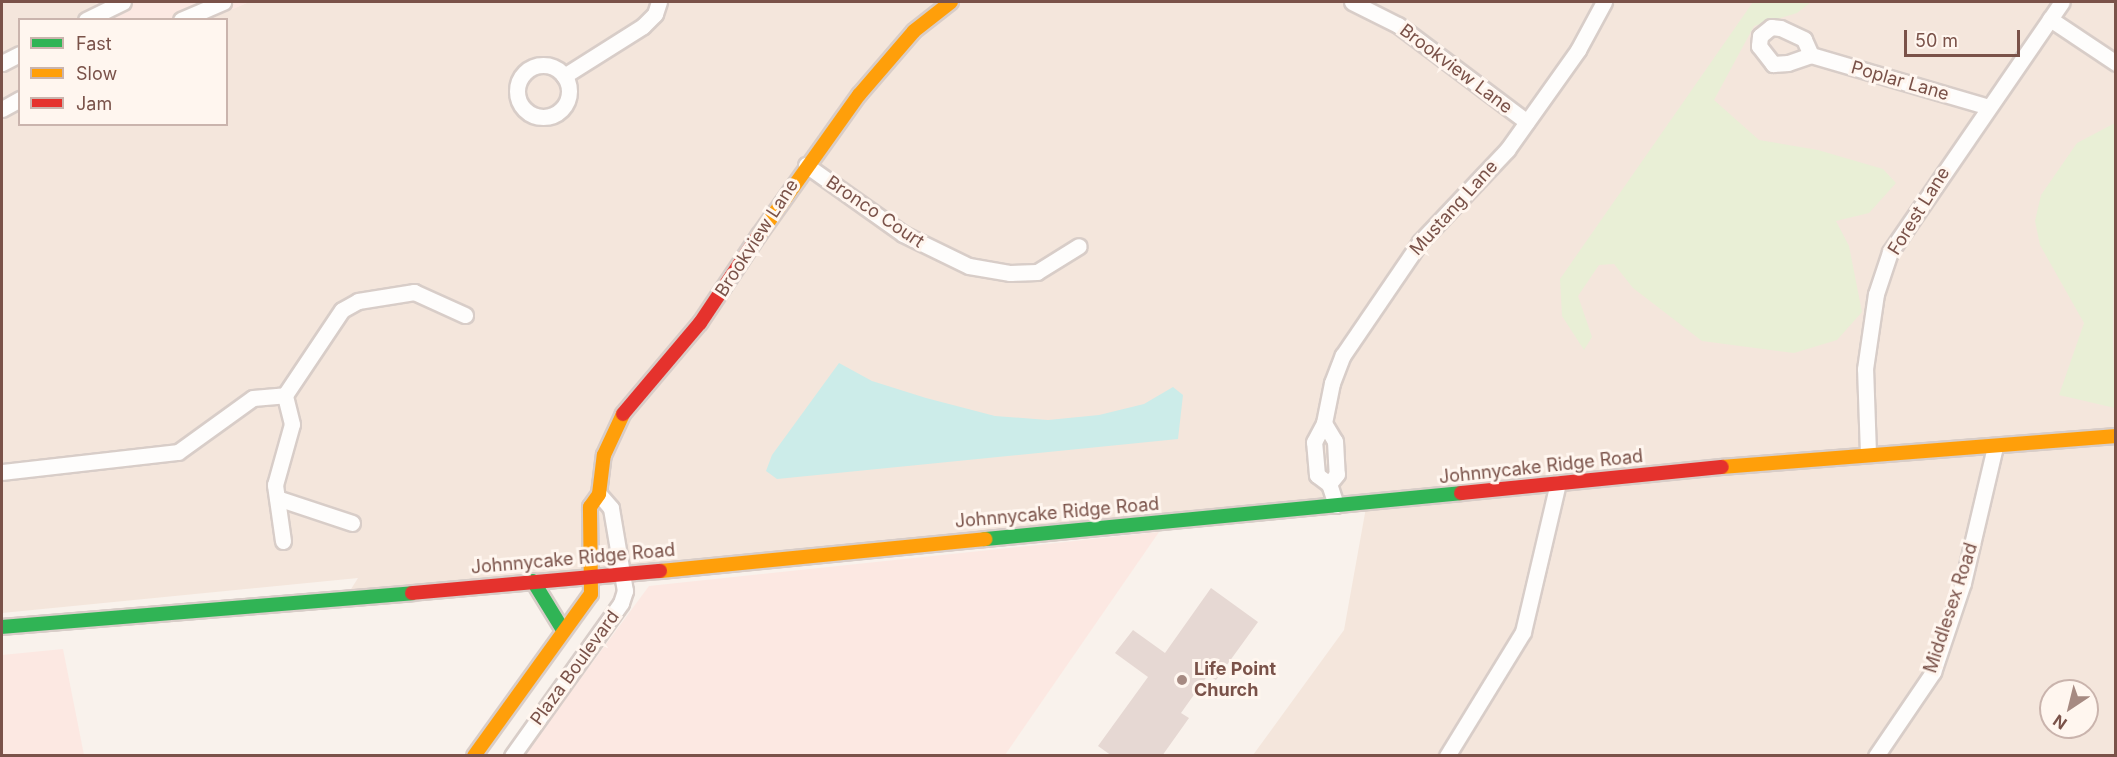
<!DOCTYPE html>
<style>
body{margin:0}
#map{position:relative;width:2117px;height:757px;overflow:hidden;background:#f9f2ec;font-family:Inter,sans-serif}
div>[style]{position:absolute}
.residential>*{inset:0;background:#f4e6dc}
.commercial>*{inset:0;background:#fce8e2}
.green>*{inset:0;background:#e9efd6}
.water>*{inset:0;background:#ccece9}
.building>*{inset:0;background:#e6d8d3}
.roads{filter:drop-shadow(2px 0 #d8cdc8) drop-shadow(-2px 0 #d8cdc8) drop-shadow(0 2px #d8cdc8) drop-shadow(0 -2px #d8cdc8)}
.street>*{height:15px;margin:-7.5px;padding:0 7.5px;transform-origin:7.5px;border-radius:7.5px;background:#fefdfc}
.street>.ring{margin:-7.5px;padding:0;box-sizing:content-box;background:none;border:15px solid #fefdfc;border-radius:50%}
.fast>*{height:14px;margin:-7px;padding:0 7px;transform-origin:7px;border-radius:7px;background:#30b455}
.slow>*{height:14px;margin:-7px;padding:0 7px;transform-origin:7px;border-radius:7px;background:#ff9f0a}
.jam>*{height:14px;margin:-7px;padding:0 7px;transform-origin:7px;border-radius:7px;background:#e5322d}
.dots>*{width:16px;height:16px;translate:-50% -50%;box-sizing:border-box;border:3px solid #fff6ef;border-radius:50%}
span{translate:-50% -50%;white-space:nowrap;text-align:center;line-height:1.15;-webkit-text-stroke:6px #fff6ef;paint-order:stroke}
.street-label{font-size:18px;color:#7a5249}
.poi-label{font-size:18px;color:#7a5249;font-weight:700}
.left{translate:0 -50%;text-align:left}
.frame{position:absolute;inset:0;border:3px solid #7a5249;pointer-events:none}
.legend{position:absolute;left:18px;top:18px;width:210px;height:108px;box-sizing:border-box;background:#fff6ef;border:2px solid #cab4ad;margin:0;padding:8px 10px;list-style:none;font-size:18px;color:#7a5249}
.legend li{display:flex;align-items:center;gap:12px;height:30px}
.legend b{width:30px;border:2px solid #cab4ad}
.north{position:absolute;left:2039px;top:679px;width:60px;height:60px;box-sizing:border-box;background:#fff6ef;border:2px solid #cab4ad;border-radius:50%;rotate:215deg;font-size:16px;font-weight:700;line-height:24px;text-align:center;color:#7a5249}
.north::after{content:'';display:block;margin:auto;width:21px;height:27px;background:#a68a82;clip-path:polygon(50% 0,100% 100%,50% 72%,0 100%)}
.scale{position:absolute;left:1904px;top:30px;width:116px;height:27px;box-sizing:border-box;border:3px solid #7a5249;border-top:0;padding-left:8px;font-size:18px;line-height:21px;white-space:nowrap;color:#7a5249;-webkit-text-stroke:4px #fff6ef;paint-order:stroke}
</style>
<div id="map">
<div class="residential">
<div style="clip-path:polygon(evenodd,2px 2px,95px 2px,104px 19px,20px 20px,20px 124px,226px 124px,226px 20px,208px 19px,249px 2px,2115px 2px,2115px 755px,1253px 755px,1344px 630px,1367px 502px,346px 597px,358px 578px,2px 613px,2px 2px,2051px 691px,2087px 691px,2087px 727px,2051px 727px,2051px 691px)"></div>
</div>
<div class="commercial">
<div style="clip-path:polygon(95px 2px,249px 2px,208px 20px,104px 19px)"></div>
<div style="clip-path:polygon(1159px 532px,1005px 755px,523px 756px,649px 586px)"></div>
<div style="clip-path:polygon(63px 649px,84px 755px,2px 755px,2px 655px)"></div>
</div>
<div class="green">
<div style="clip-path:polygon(1753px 2px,1811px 2px,1797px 13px,1754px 26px,1714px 100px,1759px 140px,1818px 150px,1883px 169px,1896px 183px,1869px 213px,1836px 221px,1849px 246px,1862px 312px,1837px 340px,1794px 353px,1702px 341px,1633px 288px,1614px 264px,1599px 265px,1578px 296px,1592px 337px,1584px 350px,1562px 316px,1560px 279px)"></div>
<div style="clip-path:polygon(2115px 123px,2113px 341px,2115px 408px,2059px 395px,2084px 323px,2040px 245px,2035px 221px,2041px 195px,2077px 143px)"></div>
</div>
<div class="water">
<div style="clip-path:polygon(839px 363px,872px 381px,926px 398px,995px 416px,1048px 420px,1099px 415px,1144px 404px,1173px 387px,1183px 395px,1178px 439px,777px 479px,766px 471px,772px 455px)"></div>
</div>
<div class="building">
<div style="clip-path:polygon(1211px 588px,1258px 622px,1216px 680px,1208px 675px,1181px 713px,1189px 718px,1162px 756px,1112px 756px,1098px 746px,1148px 677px,1115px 653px,1133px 630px,1165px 653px)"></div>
</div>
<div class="roads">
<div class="street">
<div style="left:1352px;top:2px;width:51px;rotate:26.6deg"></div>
<div style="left:1398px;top:25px;width:161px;rotate:36.9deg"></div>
<div style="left:2050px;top:19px;width:79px;rotate:33.7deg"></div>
<div style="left:86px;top:20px;width:41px;rotate:-25.9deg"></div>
<div style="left:181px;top:20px;width:46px;rotate:-23.2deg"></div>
<div style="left:1811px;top:55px;width:17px;rotate:-114deg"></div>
<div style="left:1804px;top:39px;width:26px;rotate:-155deg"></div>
<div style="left:1780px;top:28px;width:9px;rotate:-174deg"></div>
<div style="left:1771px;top:27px;width:14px;rotate:141deg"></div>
<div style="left:1760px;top:36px;width:10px;rotate:96deg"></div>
<div style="left:1759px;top:46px;width:23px;rotate:52deg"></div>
<div style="left:1773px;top:64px;width:15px;rotate:-4deg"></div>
<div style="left:1788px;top:63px;width:24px;rotate:-19deg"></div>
<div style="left:1811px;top:55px;width:185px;rotate:16.3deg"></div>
<div style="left:2px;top:63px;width:20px;rotate:-27deg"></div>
<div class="ring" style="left:517px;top:65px;width:37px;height:37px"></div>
<div style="left:564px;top:76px;width:93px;rotate:-32.3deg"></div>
<div style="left:643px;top:26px;width:17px;rotate:-45deg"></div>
<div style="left:655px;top:14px;width:13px;rotate:-72deg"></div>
<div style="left:2px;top:109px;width:21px;rotate:-29deg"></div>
<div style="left:806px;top:165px;width:119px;rotate:35.4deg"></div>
<div style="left:903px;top:234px;width:73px;rotate:25.9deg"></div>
<div style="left:969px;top:266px;width:42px;rotate:9.7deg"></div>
<div style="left:1010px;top:273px;width:27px;rotate:-2deg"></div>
<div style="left:1037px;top:272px;width:49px;rotate:-31.8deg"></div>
<div style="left:1324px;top:423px;width:21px;rotate:59deg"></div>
<div style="left:1335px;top:441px;width:33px;rotate:87deg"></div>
<div style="left:1337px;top:474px;width:13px;rotate:129deg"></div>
<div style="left:1868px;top:453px;width:84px;rotate:-92deg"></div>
<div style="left:1865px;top:369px;width:76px;rotate:-81.7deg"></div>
<div style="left:1876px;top:294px;width:44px;rotate:-71.6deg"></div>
<div style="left:1890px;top:252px;width:303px;rotate:-55.5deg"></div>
<div style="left:2px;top:472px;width:177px;rotate:-6.5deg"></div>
<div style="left:178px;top:452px;width:92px;rotate:-35.8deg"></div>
<div style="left:253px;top:398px;width:32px;rotate:-5deg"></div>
<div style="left:285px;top:395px;width:102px;rotate:-56.2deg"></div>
<div style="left:342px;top:310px;width:18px;rotate:-29deg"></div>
<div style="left:358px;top:301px;width:57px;rotate:-9.1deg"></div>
<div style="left:414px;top:292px;width:56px;rotate:24.3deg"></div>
<div style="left:277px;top:498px;width:79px;rotate:18.4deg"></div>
<div style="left:1336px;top:505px;width:22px;rotate:-108deg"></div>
<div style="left:1329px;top:484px;width:15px;rotate:-143deg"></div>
<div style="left:1317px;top:475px;width:33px;rotate:-95deg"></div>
<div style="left:1314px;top:442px;width:21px;rotate:-62deg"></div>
<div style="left:1324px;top:423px;width:41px;rotate:-78.7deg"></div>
<div style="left:1332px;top:383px;width:30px;rotate:-69deg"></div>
<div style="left:1343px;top:355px;width:137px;rotate:-55.7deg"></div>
<div style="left:1420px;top:242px;width:127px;rotate:-46.6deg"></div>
<div style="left:1507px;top:150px;width:123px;rotate:-54.6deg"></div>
<div style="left:1578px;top:50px;width:55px;rotate:-61.6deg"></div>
<div style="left:283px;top:541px;width:57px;rotate:-98.1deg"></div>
<div style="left:275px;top:485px;width:63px;rotate:-74.4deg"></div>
<div style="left:292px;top:424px;width:30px;rotate:-104deg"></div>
<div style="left:512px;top:756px;width:188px;rotate:-54.5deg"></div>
<div style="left:621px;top:603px;width:13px;rotate:-72deg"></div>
<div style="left:625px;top:591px;width:84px;rotate:-99.6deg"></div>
<div style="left:611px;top:508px;width:18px;rotate:-131deg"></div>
<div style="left:1447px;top:756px;width:145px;rotate:-58.5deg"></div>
<div style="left:1523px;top:632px;width:153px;rotate:-76.8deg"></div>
<div style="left:1876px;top:756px;width:102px;rotate:-55.8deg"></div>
<div style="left:1933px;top:672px;width:94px;rotate:-71.4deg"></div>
<div style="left:1963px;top:583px;width:140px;rotate:-76.8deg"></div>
</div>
<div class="fast">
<div style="left:985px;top:539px;width:478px;rotate:-5.5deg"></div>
<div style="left:533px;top:581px;width:57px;rotate:58.5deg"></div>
<div style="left:2px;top:627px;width:411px;rotate:-4.7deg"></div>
</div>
<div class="slow">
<div style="left:759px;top:235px;width:172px;rotate:-54.5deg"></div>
<div style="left:859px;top:95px;width:84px;rotate:-49.3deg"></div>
<div style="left:914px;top:31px;width:47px;rotate:-38.1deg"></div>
<div style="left:1722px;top:467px;width:395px;rotate:-4.5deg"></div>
<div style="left:660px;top:571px;width:327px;rotate:-5.6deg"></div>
<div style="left:474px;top:756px;width:200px;rotate:-54.2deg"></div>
<div style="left:591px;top:594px;width:87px;rotate:-90.7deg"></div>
<div style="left:590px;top:507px;width:16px;rotate:-55deg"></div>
<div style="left:599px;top:494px;width:39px;rotate:-83deg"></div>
<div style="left:604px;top:455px;width:45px;rotate:-65.1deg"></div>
</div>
<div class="jam">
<div style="left:623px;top:414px;width:119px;rotate:-49.8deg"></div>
<div style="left:700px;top:323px;width:106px;rotate:-56.2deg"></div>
<div style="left:1461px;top:493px;width:262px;rotate:-5.7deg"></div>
<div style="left:412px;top:593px;width:249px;rotate:-5.1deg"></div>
</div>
</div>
<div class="dots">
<div style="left:1182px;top:680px;background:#a68a82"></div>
</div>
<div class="street-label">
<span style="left:1456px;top:69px;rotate:37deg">Brookview Lane</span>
<span style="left:1900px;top:81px;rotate:16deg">Poplar Lane</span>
<span style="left:1454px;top:208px;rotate:-48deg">Mustang Lane</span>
<span style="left:1919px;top:211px;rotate:-58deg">Forest Lane</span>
<span style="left:875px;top:212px;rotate:34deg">Bronco Court</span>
<span style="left:757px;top:238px;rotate:-57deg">Brookview Lane</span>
<span style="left:1541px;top:467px;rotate:-6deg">Johnnycake Ridge Road</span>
<span style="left:1057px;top:513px;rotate:-5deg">Johnnycake Ridge Road</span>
<span style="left:573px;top:559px;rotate:-5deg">Johnnycake Ridge Road</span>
<span style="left:1951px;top:608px;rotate:-72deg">Middlesex Road</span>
<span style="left:575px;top:668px;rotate:-54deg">Plaza Boulevard</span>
</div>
<div class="poi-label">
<span class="left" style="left:1194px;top:680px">Life Point<br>Church</span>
</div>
<div class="frame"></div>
<ul class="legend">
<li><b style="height:8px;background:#30b455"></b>Fast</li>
<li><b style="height:8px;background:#ff9f0a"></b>Slow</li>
<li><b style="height:8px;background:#e5322d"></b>Jam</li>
</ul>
<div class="north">N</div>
<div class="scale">50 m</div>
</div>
